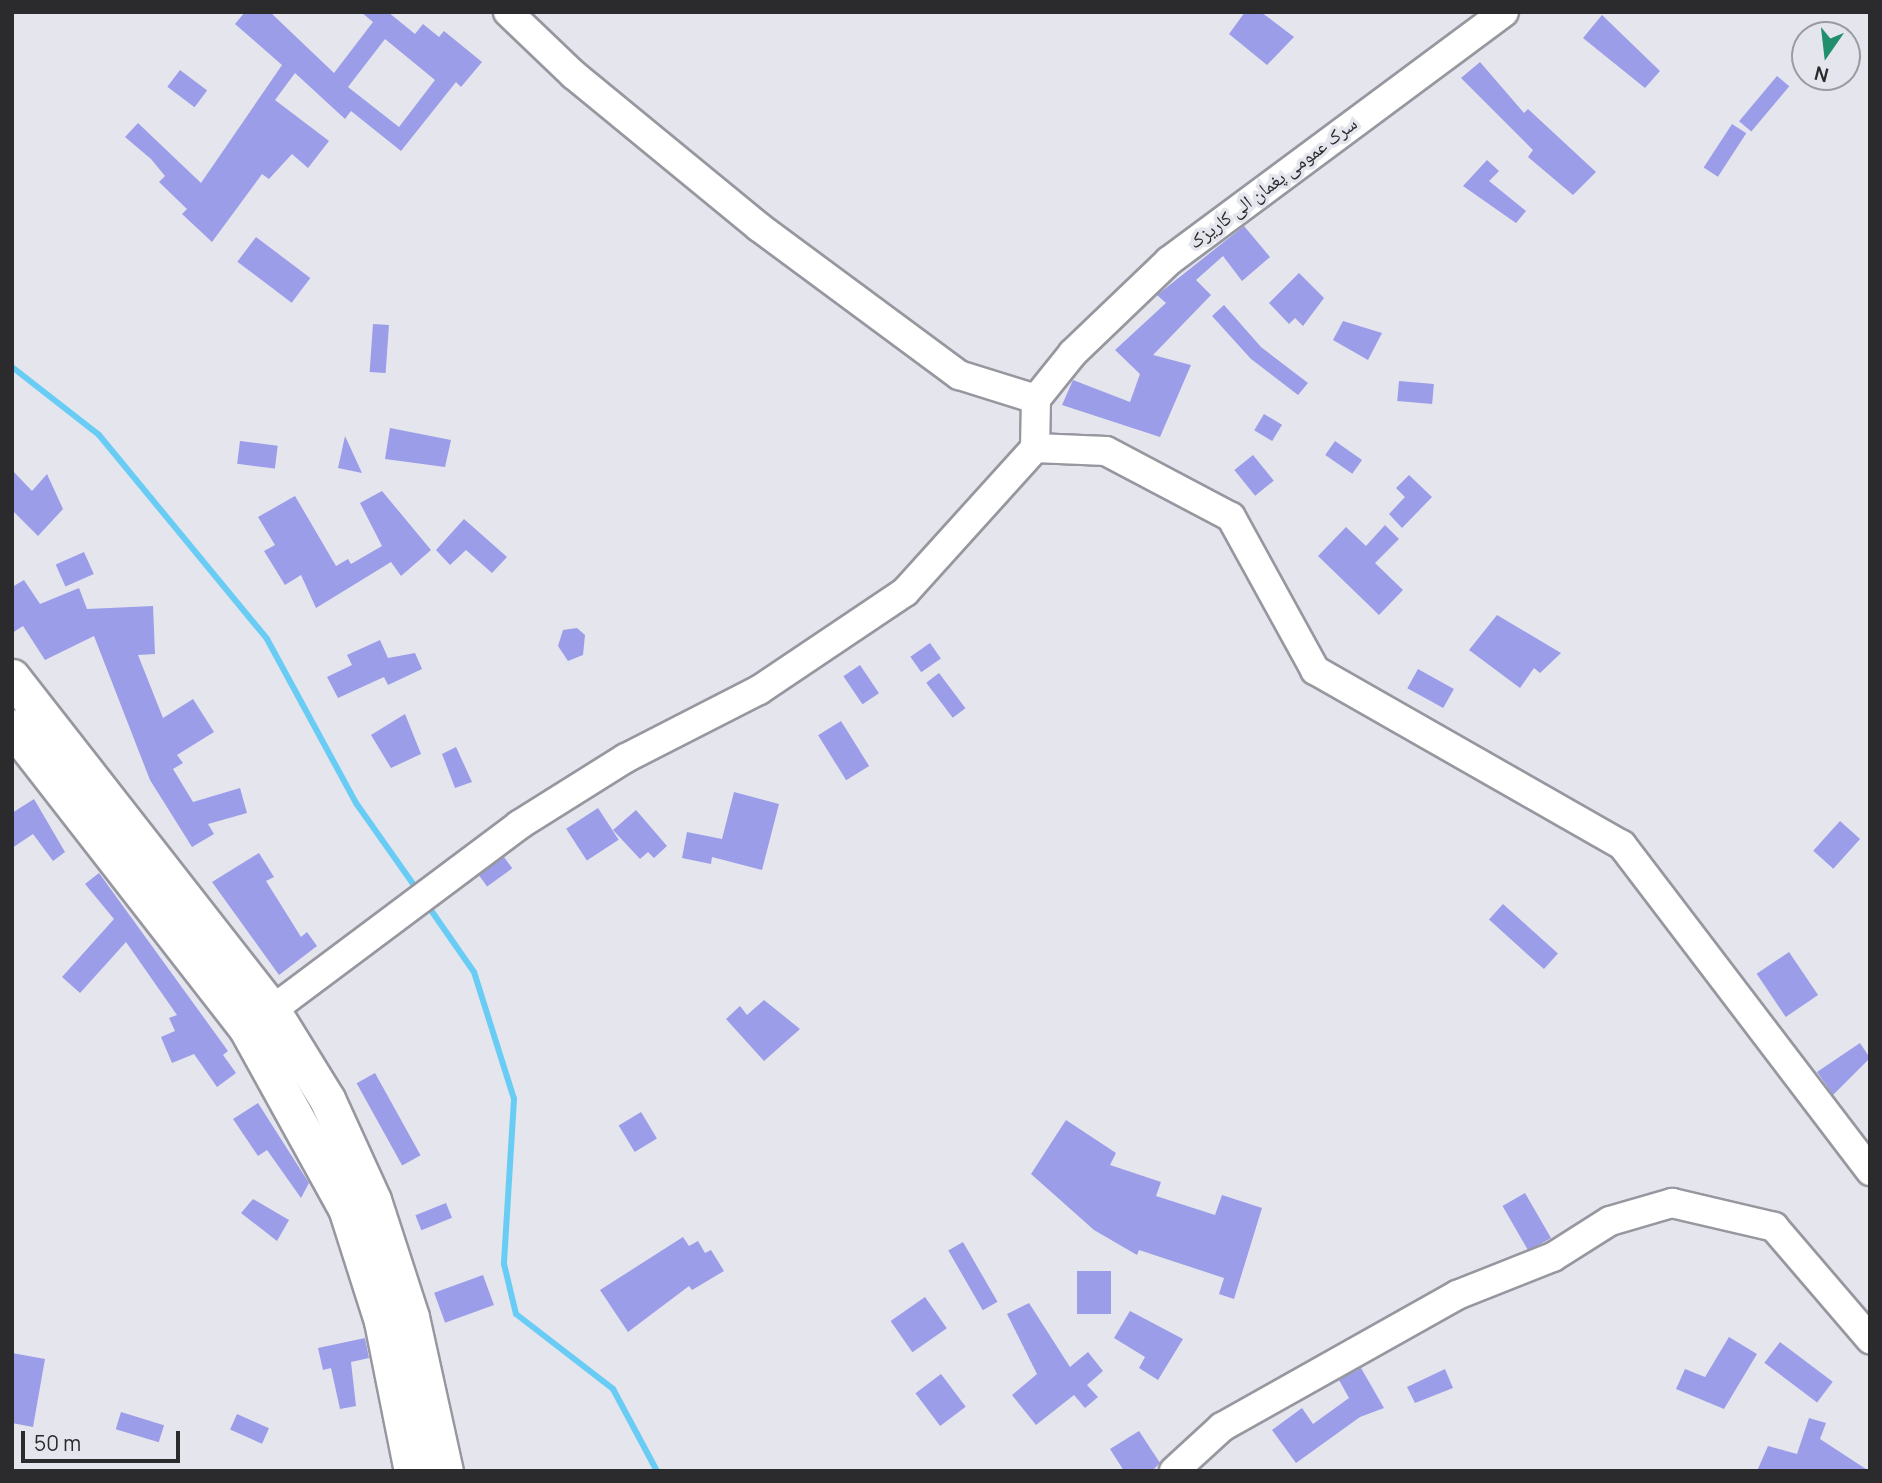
<!DOCTYPE html>
<meta charset="utf-8">
<style>
body{margin:0}
#map{position:relative;width:1882px;height:1483px;overflow:hidden;background:#e4e5ed;font-family:Manrope,"Noto Naskh Arabic",sans-serif}
div>[style]{position:absolute}
.stream>*{height:6px;margin:-3px;padding:0 3px;transform-origin:3px;border-radius:3px;background:#69ccf5}
.building>*{inset:0;background:#9c9de9;transform-origin:0 0}
.roads{filter:drop-shadow(2px 0 #9797a0) drop-shadow(-2px 0 #9797a0) drop-shadow(0 2px #9797a0) drop-shadow(0 -2px #9797a0)}
.minor>*{height:28px;margin:-14px;padding:0 14px;transform-origin:14px;border-radius:14px;background:#fff}
.major>*{height:35px;margin:-17.5px;padding:0 17.5px;transform-origin:17.5px;border-radius:17.5px;background:#fff}
span{translate:-50% -50%;white-space:nowrap;text-align:center;line-height:1.15;-webkit-text-stroke:7px #e4e5ed;paint-order:stroke}
.street-label{font-size:19px;color:#2b2b2e}
.frame{position:absolute;inset:0;border:14px solid #2b2b2e;pointer-events:none}
.north{position:absolute;left:1791px;top:21px;width:70px;height:70px;box-sizing:border-box;background:#e4e5ed;border:2px solid #9a9ba1;border-radius:50%;rotate:194deg;font-size:19px;font-weight:700;line-height:28px;text-align:center;color:#2b2b2e}
.north::after{content:'';display:block;margin:auto;width:24px;height:32px;background:#218e6e;clip-path:polygon(50% 0,100% 100%,50% 72%,0 100%)}
.scale{position:absolute;left:21px;top:1431px;width:159px;height:32px;box-sizing:border-box;border:4px solid #2b2b2e;border-top:0;padding-left:9px;font-size:21px;line-height:24px;white-space:nowrap;color:#2b2b2e;-webkit-text-stroke:5px #e4e5ed;paint-order:stroke}
</style>
<div id="map">
<div class="stream">
<div style="left:12px;top:367px;width:110px;rotate:38deg"></div>
<div style="left:99px;top:435px;width:264px;rotate:50.5deg"></div>
<div style="left:267px;top:639px;width:187px;rotate:61.5deg"></div>
<div style="left:356px;top:803px;width:108px;rotate:54.8deg"></div>
<div style="left:426px;top:903px;width:84px;rotate:55.2deg"></div>
<div style="left:474px;top:972px;width:133px;rotate:72.5deg"></div>
<div style="left:514px;top:1099px;width:165px;rotate:93.5deg"></div>
<div style="left:504px;top:1264px;width:51px;rotate:76.5deg"></div>
<div style="left:516px;top:1314px;width:123px;rotate:37.7deg"></div>
<div style="left:613px;top:1389px;width:93px;rotate:61.8deg"></div>
</div>
<div class="building">
<div style="clip-path:polygon(evenodd,245px 12px,270px 12px,334px 73px,373px 22px,361px 12px,388px 12px,415px 34px,423px 24px,439px 37px,444px 31px,482px 62px,461px 87px,456px 82px,401px 151px,351px 111px,345px 119px,295px 73px,275px 100px,329px 141px,308px 168px,292px 154px,269px 179px,262px 174px,212px 242px,182px 214px,187px 209px,159px 182px,165px 176px,151px 159px,125px 137px,138px 123px,201px 183px,282px 65px,235px 24px,245px 12px,385px 39px,435px 80px,399px 127px,348px 87px,385px 39px)"></div>
<div style="clip-path:polygon(1245px 12px,1261px 12px,1294px 37px,1267px 65px,1229px 34px)"></div>
<div style="clip-path:polygon(1602px 15px,1660px 71px,1645px 88px,1583px 38px)"></div>
<div style="clip-path:polygon(1480px 62px,1524px 113px,1528px 109px,1596px 172px,1573px 195px,1528px 157px,1533px 150px,1461px 78px)"></div>
<div style="left:180px;top:70px;width:34px;height:21px;rotate:37deg"></div>
<div style="left:1777px;top:76px;width:16px;height:59px;rotate:40deg"></div>
<div style="left:1732px;top:124px;width:17px;height:52px;rotate:33deg"></div>
<div style="clip-path:polygon(1487px 160px,1499px 171px,1489px 181px,1526px 211px,1516px 223px,1463px 186px)"></div>
<div style="clip-path:polygon(1244px 226px,1270px 257px,1242px 281px,1223px 256px,1196px 280px,1211px 295px,1153px 355px,1191px 365px,1160px 437px,1062px 405px,1073px 380px,1130px 402px,1140px 374px,1115px 350px,1166px 303px,1157px 295px)"></div>
<div style="left:256px;top:237px;width:68px;height:31px;rotate:37deg"></div>
<div style="clip-path:polygon(1299px 273px,1324px 298px,1303px 326px,1295px 318px,1289px 324px,1269px 303px)"></div>
<div style="clip-path:polygon(1224px 305px,1261px 347px,1308px 383px,1298px 395px,1251px 359px,1212px 316px)"></div>
<div style="clip-path:polygon(1343px 321px,1382px 333px,1368px 360px,1333px 340px)"></div>
<div style="left:373px;top:324px;width:16px;height:48px;rotate:4deg"></div>
<div style="left:1399px;top:381px;width:35px;height:20px;rotate:5deg"></div>
<div style="left:1264px;top:414px;width:21px;height:19px;rotate:31deg"></div>
<div style="clip-path:polygon(390px 428px,451px 440px,445px 467px,385px 459px)"></div>
<div style="clip-path:polygon(345px 436px,362px 473px,338px 468px)"></div>
<div style="left:240px;top:441px;width:38px;height:23px;rotate:7deg"></div>
<div style="left:1335px;top:441px;width:33px;height:17px;rotate:35deg"></div>
<div style="left:1253px;top:455px;width:33px;height:24px;rotate:51deg"></div>
<div style="clip-path:polygon(12px 470px,32px 491px,47px 474px,63px 509px,38px 536px,12px 510px)"></div>
<div style="clip-path:polygon(1409px 475px,1432px 497px,1402px 528px,1389px 514px,1405px 497px,1396px 488px)"></div>
<div style="clip-path:polygon(382px 491px,431px 550px,401px 576px,391px 562px,316px 608px,301px 575px,285px 585px,264px 551px,275px 545px,258px 517px,295px 496px,336px 566px,348px 559px,351px 564px,382px 546px,360px 503px)"></div>
<div style="clip-path:polygon(464px 519px,507px 557px,492px 573px,466px 550px,450px 565px,436px 550px)"></div>
<div style="clip-path:polygon(1385px 525px,1399px 539px,1375px 563px,1403px 590px,1379px 615px,1318px 556px,1346px 527px,1366px 546px)"></div>
<div style="left:84px;top:552px;width:24px;height:31px;rotate:66deg"></div>
<div style="clip-path:polygon(24px 580px,40px 604px,79px 588px,87px 609px,153px 606px,155px 654px,138px 655px,163px 718px,193px 699px,214px 732px,177px 755px,183px 763px,173px 769px,193px 802px,240px 788px,247px 813px,208px 824px,214px 834px,192px 847px,150px 780px,94px 636px,45px 660px,23px 626px,12px 633px,12px 587px)"></div>
<div style="clip-path:polygon(1497px 615px,1561px 653px,1540px 673px,1534px 668px,1520px 688px,1469px 650px)"></div>
<div style="clip-path:polygon(577px 628px,585px 635px,583px 655px,568px 661px,558px 646px,563px 630px)"></div>
<div style="clip-path:polygon(380px 640px,388px 658px,415px 653px,422px 669px,388px 685px,384px 677px,338px 698px,327px 677px,352px 665px,347px 655px)"></div>
<div style="left:930px;top:643px;width:19px;height:24px;rotate:55deg"></div>
<div style="left:860px;top:665px;width:34px;height:20px;rotate:56deg"></div>
<div style="left:1418px;top:669px;width:41px;height:22px;rotate:29deg"></div>
<div style="left:939px;top:673px;width:44px;height:16px;rotate:53deg"></div>
<div style="clip-path:polygon(405px 714px,421px 754px,391px 768px,371px 735px)"></div>
<div style="left:841px;top:721px;width:53px;height:27px;rotate:58deg"></div>
<div style="clip-path:polygon(456px 747px,472px 782px,455px 788px,442px 754px)"></div>
<div style="clip-path:polygon(734px 792px,779px 804px,762px 870px,712px 857px,711px 864px,682px 858px,687px 832px,722px 839px)"></div>
<div style="clip-path:polygon(34px 799px,65px 852px,53px 861px,33px 834px,12px 848px,12px 813px)"></div>
<div style="left:598px;top:808px;width:38px;height:38px;rotate:57deg"></div>
<div style="clip-path:polygon(636px 810px,667px 846px,654px 858px,648px 852px,640px 859px,613px 830px)"></div>
<div style="left:1840px;top:821px;width:27px;height:40px;rotate:42deg"></div>
<div style="clip-path:polygon(259px 853px,274px 877px,266px 881px,301px 937px,307px 932px,317px 946px,279px 975px,212px 882px)"></div>
<div style="left:504px;top:857px;width:14px;height:31px;rotate:54deg"></div>
<div style="clip-path:polygon(99px 873px,228px 1051px,223px 1055px,236px 1073px,217px 1087px,194px 1054px,172px 1063px,161px 1037px,175px 1031px,169px 1018px,177px 1015px,126px 942px,80px 993px,62px 977px,114px 919px,85px 884px)"></div>
<div style="left:1503px;top:904px;width:74px;height:21px;rotate:42deg"></div>
<div style="left:1789px;top:952px;width:52px;height:39px;rotate:56deg"></div>
<div style="clip-path:polygon(764px 1000px,800px 1029px,764px 1061px,726px 1019px,740px 1006px,747px 1015px)"></div>
<div style="clip-path:polygon(1860px 1043px,1870px 1058px,1833px 1095px,1817px 1072px)"></div>
<div style="left:375px;top:1073px;width:94px;height:21px;rotate:61deg"></div>
<div style="clip-path:polygon(258px 1103px,309px 1183px,301px 1198px,267px 1150px,258px 1156px,233px 1119px)"></div>
<div style="left:641px;top:1112px;width:31px;height:26px;rotate:59deg"></div>
<div style="clip-path:polygon(1066px 1120px,1116px 1153px,1110px 1165px,1161px 1182px,1156px 1196px,1215px 1215px,1222px 1195px,1262px 1208px,1234px 1299px,1219px 1294px,1224px 1278px,1139px 1250px,1137px 1255px,1094px 1230px,1031px 1174px)"></div>
<div style="left:1525px;top:1193px;width:52px;height:26px;rotate:60deg"></div>
<div style="clip-path:polygon(253px 1199px,289px 1220px,277px 1241px,241px 1213px)"></div>
<div style="left:446px;top:1203px;width:16px;height:33px;rotate:68deg"></div>
<div style="clip-path:polygon(683px 1237px,689px 1246px,698px 1241px,705px 1253px,711px 1250px,724px 1271px,692px 1290px,689px 1286px,628px 1332px,600px 1290px)"></div>
<div style="left:963px;top:1242px;width:69px;height:17px;rotate:60deg"></div>
<div style="left:1077px;top:1271px;width:34px;height:43px"></div>
<div style="left:483px;top:1275px;width:32px;height:52px;rotate:70deg"></div>
<div style="left:925px;top:1297px;width:38px;height:42px;rotate:55deg"></div>
<div style="clip-path:polygon(1029px 1303px,1070px 1367px,1088px 1352px,1103px 1371px,1087px 1385px,1098px 1397px,1085px 1408px,1074px 1395px,1036px 1425px,1012px 1395px,1037px 1374px,1007px 1314px)"></div>
<div style="clip-path:polygon(1130px 1311px,1183px 1339px,1158px 1380px,1139px 1368px,1145px 1357px,1114px 1338px)"></div>
<div style="clip-path:polygon(1729px 1337px,1757px 1354px,1724px 1409px,1676px 1389px,1685px 1369px,1705px 1377px)"></div>
<div style="clip-path:polygon(365px 1338px,369px 1358px,351px 1362px,356px 1406px,340px 1409px,331px 1368px,323px 1370px,318px 1348px)"></div>
<div style="left:1780px;top:1342px;width:66px;height:26px;rotate:37deg"></div>
<div style="clip-path:polygon(12px 1353px,45px 1359px,33px 1427px,12px 1423px)"></div>
<div style="clip-path:polygon(1361px 1368px,1384px 1408px,1360px 1417px,1296px 1463px,1272px 1430px,1302px 1408px,1313px 1424px,1349px 1398px,1339px 1380px)"></div>
<div style="clip-path:polygon(1445px 1369px,1453px 1388px,1415px 1403px,1407px 1387px)"></div>
<div style="left:941px;top:1374px;width:41px;height:32px;rotate:53deg"></div>
<div style="left:121px;top:1412px;width:45px;height:18px;rotate:17deg"></div>
<div style="left:237px;top:1414px;width:35px;height:17px;rotate:24deg"></div>
<div style="clip-path:polygon(1809px 1418px,1826px 1423px,1820px 1439px,1869px 1471px,1757px 1471px,1768px 1446px,1797px 1454px)"></div>
<div style="clip-path:polygon(1139px 1431px,1160px 1463px,1152px 1471px,1124px 1471px,1110px 1449px)"></div>
</div>
<div class="roads">
<div class="minor">
<div style="left:508px;top:12px;width:91px;rotate:43.7deg"></div>
<div style="left:574px;top:75px;width:239px;rotate:39.4deg"></div>
<div style="left:759px;top:227px;width:249px;rotate:36.5deg"></div>
<div style="left:959px;top:375px;width:81px;rotate:17.3deg"></div>
<div style="left:1035px;top:448px;width:49px;rotate:-88.8deg"></div>
<div style="left:1036px;top:399px;width:59px;rotate:-51.2deg"></div>
<div style="left:1073px;top:353px;width:133px;rotate:-43.8deg"></div>
<div style="left:1169px;top:261px;width:417px;rotate:-36.6deg"></div>
<div style="left:256px;top:1022px;width:329px;rotate:-36.8deg"></div>
<div style="left:519px;top:825px;width:126px;rotate:-32.1deg"></div>
<div style="left:626px;top:758px;width:149px;rotate:-27.1deg"></div>
<div style="left:759px;top:690px;width:176px;rotate:-33.9deg"></div>
<div style="left:905px;top:592px;width:194px;rotate:-47.9deg"></div>
<div style="left:1035px;top:448px;width:71px;rotate:2.4deg"></div>
<div style="left:1106px;top:451px;width:141px;rotate:27.8deg"></div>
<div style="left:1231px;top:517px;width:175px;rotate:61.2deg"></div>
<div style="left:1315px;top:670px;width:353px;rotate:29.7deg"></div>
<div style="left:1622px;top:845px;width:410px;rotate:52.7deg"></div>
<div style="left:1174px;top:1471px;width:65px;rotate:-42.5deg"></div>
<div style="left:1222px;top:1427px;width:270px;rotate:-29.3deg"></div>
<div style="left:1457px;top:1295px;width:103px;rotate:-21.6deg"></div>
<div style="left:1553px;top:1257px;width:67px;rotate:-32.3deg"></div>
<div style="left:1610px;top:1221px;width:65px;rotate:-16.2deg"></div>
<div style="left:1672px;top:1203px;width:105px;rotate:13.2deg"></div>
<div style="left:1774px;top:1227px;width:148px;rotate:49.4deg"></div>
</div>
<div class="major">
<div style="left:12px;top:677px;width:422px;rotate:52deg"></div>
<div style="left:272px;top:1010px;width:105px;rotate:58.3deg"></div>
<div style="left:327px;top:1099px;width:111px;rotate:65.5deg"></div>
<div style="left:373px;top:1200px;width:123px;rotate:72deg"></div>
<div style="left:411px;top:1317px;width:158px;rotate:77.6deg"></div>
<div style="left:12px;top:727px;width:383px;rotate:52.1deg"></div>
<div style="left:247px;top:1029px;width:205px;rotate:61.1deg"></div>
<div style="left:346px;top:1208px;width:119px;rotate:72.3deg"></div>
<div style="left:382px;top:1321px;width:153px;rotate:78.7deg"></div>
</div>
</div>
<div class="street-label">
<span style="left:1273px;top:183px;rotate:-37deg">سرک عمومی پغمان الی کاریزک</span>
</div>
<div class="frame"></div>
<div class="north">N</div>
<div class="scale">50 m</div>
</div>
